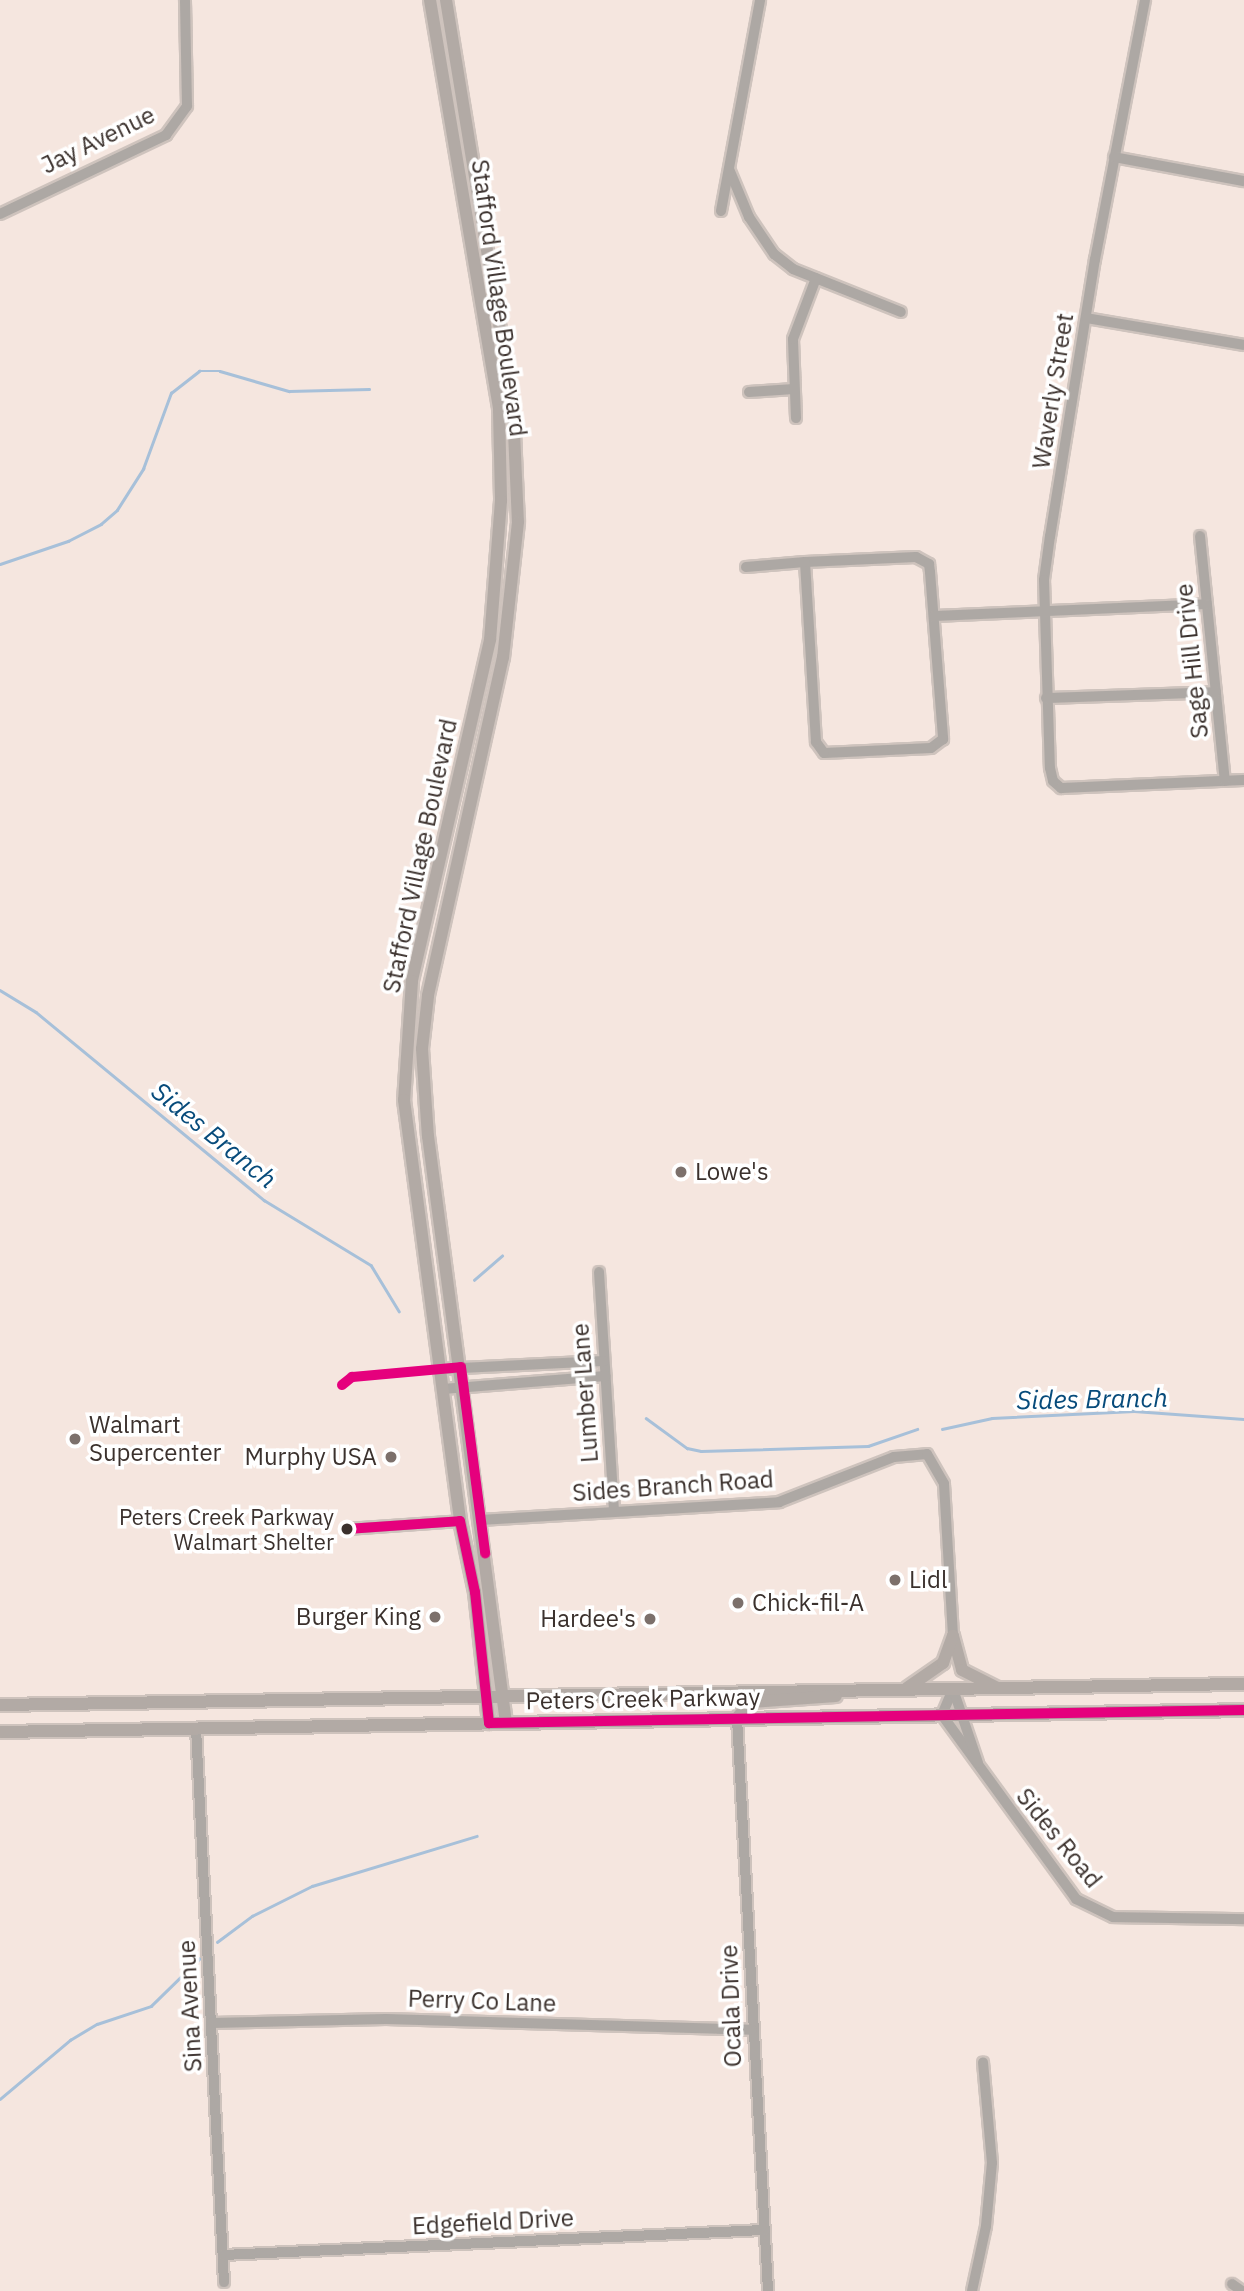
<!DOCTYPE html>
<style>
body{margin:0}
#map{position:relative;width:1244px;height:2291px;overflow:hidden;background:#f5e6df;font-family:"IBM Plex Sans",sans-serif}
div>[style]{position:absolute}
.stream>*{height:2.5px;margin:-1.25px;padding:0 1.25px;transform-origin:1.25px;border-radius:1.25px;background:#a7c0d9}
.roads{filter:drop-shadow(2px 0 #cec3bd) drop-shadow(-2px 0 #cec3bd) drop-shadow(0 2px #cec3bd) drop-shadow(0 -2px #cec3bd)}
.minor>*{height:10px;margin:-5px;padding:0 5px;transform-origin:5px;border-radius:5px;background:#ada8a4}
.major>*{height:12px;margin:-6px;padding:0 6px;transform-origin:6px;border-radius:6px;background:#b2aaa5}
.bus-1>*{height:10px;margin:-5px;padding:0 5px;transform-origin:5px;border-radius:5px;background:#e5007d}
.dots>*{width:19px;height:19px;translate:-50% -50%;box-sizing:border-box;border:4px solid #fff;border-radius:50%}
span{translate:-50% -50%;white-space:nowrap;text-align:center;line-height:1.15;-webkit-text-stroke:7px #fff;paint-order:stroke}
.bus-label{font-size:22px;color:#3b312d}
.right{translate:-100% -50%;text-align:right}
.street-label{font-size:24px;color:#3b312d}
.poi-label{font-size:24px;color:#3b312d}
.left{translate:0 -50%;text-align:left}
.water-label{font-size:26px;color:#074b7b;font-style:italic}
</style>
<div id="map">
<div class="stream">
<div style="left:0;top:564px;width:72px;rotate:-18.7deg"></div>
<div style="left:68px;top:541px;width:37px;rotate:-27deg"></div>
<div style="left:101px;top:524px;width:21px;rotate:-41deg"></div>
<div style="left:117px;top:510px;width:49px;rotate:-57.6deg"></div>
<div style="left:143px;top:469px;width:81px;rotate:-69.8deg"></div>
<div style="left:171px;top:393px;width:36px;rotate:-38deg"></div>
<div style="left:199px;top:371px;width:21px"></div>
<div style="left:220px;top:371px;width:72px;rotate:16.2deg"></div>
<div style="left:289px;top:391px;width:80px;rotate:-1.4deg"></div>
<div style="left:0;top:990px;width:42px;rotate:31.4deg"></div>
<div style="left:36px;top:1012px;width:296px;rotate:39.5deg"></div>
<div style="left:264px;top:1200px;width:125px;rotate:31.3deg"></div>
<div style="left:371px;top:1265px;width:54px;rotate:58.7deg"></div>
<div style="left:474px;top:1280px;width:37px;rotate:-41deg"></div>
<div style="left:646px;top:1418px;width:51px;rotate:36.2deg"></div>
<div style="left:687px;top:1448px;width:14px;rotate:12deg"></div>
<div style="left:701px;top:1451px;width:167px;rotate:-1.7deg"></div>
<div style="left:868px;top:1446px;width:52px;rotate:-19.1deg"></div>
<div style="left:942px;top:1429px;width:51px;rotate:-12.4deg"></div>
<div style="left:992px;top:1418px;width:142px;rotate:-2.8deg"></div>
<div style="left:1134px;top:1411px;width:110px;rotate:4.2deg"></div>
<div style="left:217px;top:1942px;width:44px;rotate:-36.6deg"></div>
<div style="left:252px;top:1916px;width:67px;rotate:-26.6deg"></div>
<div style="left:312px;top:1886px;width:172px;rotate:-16.9deg"></div>
<div style="left:0;top:2099px;width:92px;rotate:-40.1deg"></div>
<div style="left:70px;top:2040px;width:31px;rotate:-31deg"></div>
<div style="left:97px;top:2024px;width:57px;rotate:-18.4deg"></div>
<div style="left:151px;top:2006px;width:70px;rotate:-44.4deg"></div>
</div>
<div class="roads">
<div class="minor">
<div style="left:1145px;top:0;width:264px;rotate:100.9deg"></div>
<div style="left:1095px;top:259px;width:281px;rotate:99.2deg"></div>
<div style="left:1050px;top:536px;width:44px;rotate:97.8deg"></div>
<div style="left:1044px;top:580px;width:188px;rotate:88.2deg"></div>
<div style="left:1050px;top:768px;width:13px;rotate:77deg"></div>
<div style="left:1053px;top:781px;width:11px;rotate:41deg"></div>
<div style="left:1061px;top:788px;width:183px;rotate:-2.5deg"></div>
<div style="left:1114px;top:157px;width:132px;rotate:10.5deg"></div>
<div style="left:729px;top:169px;width:52px;rotate:67.4deg"></div>
<div style="left:749px;top:217px;width:45px;rotate:56deg"></div>
<div style="left:774px;top:254px;width:24px;rotate:38deg"></div>
<div style="left:793px;top:269px;width:116px;rotate:21.7deg"></div>
<div style="left:721px;top:211px;width:215px;rotate:-79.5deg"></div>
<div style="left:0;top:214px;width:184px;rotate:-25.4deg"></div>
<div style="left:166px;top:135px;width:36px;rotate:-54deg"></div>
<div style="left:187px;top:106px;width:106px;rotate:-91.1deg"></div>
<div style="left:1086px;top:318px;width:160px;rotate:9.7deg"></div>
<div style="left:749px;top:392px;width:45px;rotate:-3.8deg"></div>
<div style="left:796px;top:418px;width:79px;rotate:-92.2deg"></div>
<div style="left:793px;top:339px;width:65px;rotate:-69.3deg"></div>
<div style="left:1200px;top:536px;width:246px;rotate:84.2deg"></div>
<div style="left:916px;top:557px;width:15px;rotate:28deg"></div>
<div style="left:929px;top:564px;width:8px;rotate:83deg"></div>
<div style="left:930px;top:572px;width:168px;rotate:85.5deg"></div>
<div style="left:943px;top:739px;width:15px;rotate:143deg"></div>
<div style="left:931px;top:748px;width:107px;rotate:177.3deg"></div>
<div style="left:824px;top:753px;width:14px;rotate:-126deg"></div>
<div style="left:816px;top:742px;width:180px;rotate:-93.5deg"></div>
<div style="left:805px;top:562px;width:111px;rotate:-2.6deg"></div>
<div style="left:746px;top:567px;width:59px;rotate:-4.8deg"></div>
<div style="left:934px;top:616px;width:273px;rotate:-2.5deg"></div>
<div style="left:1046px;top:698px;width:170px;rotate:-2deg"></div>
<div style="left:599px;top:1272px;width:239px;rotate:86.4deg"></div>
<div style="left:441px;top:1369px;width:163px;rotate:-2.8deg"></div>
<div style="left:443px;top:1389px;width:163px;rotate:-4.6deg"></div>
<div style="left:480px;top:1520px;width:300px;rotate:-3.4deg"></div>
<div style="left:779px;top:1502px;width:123px;rotate:-21.4deg"></div>
<div style="left:894px;top:1457px;width:33px;rotate:-5deg"></div>
<div style="left:927px;top:1454px;width:34px;rotate:60deg"></div>
<div style="left:944px;top:1484px;width:152px;rotate:86.6deg"></div>
<div style="left:347px;top:1529px;width:113px;rotate:-4deg"></div>
<div style="left:953px;top:1689px;width:28px;rotate:113deg"></div>
<div style="left:942px;top:1715px;width:228px;rotate:53.9deg"></div>
<div style="left:1076px;top:1899px;width:41px;rotate:25.9deg"></div>
<div style="left:1113px;top:1917px;width:131px;rotate:0.9deg"></div>
<div style="left:953px;top:1689px;width:78px;rotate:71.3deg"></div>
<div style="left:737px;top:1718px;width:574px;rotate:86.9deg"></div>
<div style="left:196px;top:1728px;width:555px;rotate:87.11deg"></div>
<div style="left:212px;top:2023px;width:174px;rotate:-1.3deg"></div>
<div style="left:386px;top:2019px;width:366px;rotate:1.7deg"></div>
<div style="left:223px;top:2255px;width:542px;rotate:-2.65deg"></div>
<div style="left:1232px;top:2284px;width:12px;rotate:35deg"></div>
<div style="left:972px;top:2291px;width:66px;rotate:-77.8deg"></div>
<div style="left:986px;top:2226px;width:63px;rotate:-84.6deg"></div>
<div style="left:992px;top:2163px;width:101px;rotate:-95.1deg"></div>
</div>
<div class="major">
<div style="left:430px;top:0;width:416px;rotate:80.4deg"></div>
<div style="left:499px;top:410px;width:91px;rotate:88.7deg"></div>
<div style="left:501px;top:501px;width:139px;rotate:94.5deg"></div>
<div style="left:490px;top:640px;width:350px;rotate:102.9deg"></div>
<div style="left:412px;top:981px;width:119px;rotate:93.8deg"></div>
<div style="left:404px;top:1100px;width:425px;rotate:82.4deg"></div>
<div style="left:460px;top:1521px;width:73px;rotate:78.1deg"></div>
<div style="left:475px;top:1592px;width:132px;rotate:83.9deg"></div>
<div style="left:446px;top:0;width:414px;rotate:80.7deg"></div>
<div style="left:513px;top:409px;width:113px;rotate:87.5deg"></div>
<div style="left:518px;top:522px;width:136px;rotate:96.3deg"></div>
<div style="left:503px;top:657px;width:347px;rotate:102.5deg"></div>
<div style="left:428px;top:996px;width:53px;rotate:96.5deg"></div>
<div style="left:422px;top:1049px;width:87px;rotate:86.1deg"></div>
<div style="left:428px;top:1136px;width:592px;rotate:82.43deg"></div>
<div style="left:953px;top:1636px;width:35px;rotate:75deg"></div>
<div style="left:962px;top:1670px;width:39px;rotate:27deg"></div>
<div style="left:907px;top:1688px;width:44px;rotate:-34.8deg"></div>
<div style="left:943px;top:1663px;width:29px;rotate:-70deg"></div>
<div style="left:0;top:1705px;width:1244px;rotate:-0.97deg"></div>
<div style="left:737px;top:1718px;width:21px;rotate:-49deg"></div>
<div style="left:751px;top:1702px;width:85px;rotate:-4deg"></div>
<div style="left:0;top:1732px;width:1244px;rotate:-1.01deg"></div>
</div>
</div>
<div class="bus-1">
<div style="left:342px;top:1385px;width:13px;rotate:-39deg"></div>
<div style="left:352px;top:1377px;width:109px;rotate:-5.2deg"></div>
<div style="left:461px;top:1367px;width:188px;rotate:82.6deg"></div>
<div style="left:347px;top:1529px;width:113px;rotate:-4deg"></div>
<div style="left:460px;top:1521px;width:73px;rotate:78.1deg"></div>
<div style="left:475px;top:1592px;width:132px;rotate:83.9deg"></div>
<div style="left:489px;top:1723px;width:755px;rotate:-0.99deg"></div>
</div>
<div class="dots">
<div style="left:681px;top:1172px;background:#7c706b"></div>
<div style="left:75px;top:1439px;background:#7c706b"></div>
<div style="left:391px;top:1457px;background:#7c706b"></div>
<div style="left:347px;top:1529px;background:#3b312d"></div>
<div style="left:895px;top:1580px;background:#7c706b"></div>
<div style="left:738px;top:1603px;background:#7c706b"></div>
<div style="left:435px;top:1617px;background:#7c706b"></div>
<div style="left:650px;top:1619px;background:#7c706b"></div>
</div>
<div class="bus-label">
<span class="right" style="left:334px;top:1529px">Peters Creek Parkway<br>Walmart Shelter</span>
</div>
<div class="street-label">
<span style="left:98px;top:140px;rotate:-26deg">Jay Avenue</span>
<span style="left:499px;top:298px;rotate:82deg">Stafford Village Boulevard</span>
<span style="left:1053px;top:391px;rotate:-81deg">Waverly Street</span>
<span style="left:1192px;top:661px;rotate:-96deg">Sage Hill Drive</span>
<span style="left:420px;top:856px;rotate:-78deg">Stafford Village Boulevard</span>
<span style="left:585px;top:1393px;rotate:-94deg">Lumber Lane</span>
<span style="left:673px;top:1486px;rotate:-4deg">Sides Branch Road</span>
<span style="left:643px;top:1699px;rotate:-1deg">Peters Creek Parkway</span>
<span style="left:1059px;top:1838px;rotate:51deg">Sides Road</span>
<span style="left:482px;top:2001px;rotate:2deg">Perry Co Lane</span>
<span style="left:190px;top:2006px;rotate:-93deg">Sina Avenue</span>
<span style="left:731px;top:2006px;rotate:-92deg">Ocala Drive</span>
<span style="left:493px;top:2222px;rotate:-3deg">Edgefield Drive</span>
</div>
<div class="poi-label">
<span class="left" style="left:695px;top:1172px">Lowe's</span>
<span class="left" style="left:89px;top:1439px">Walmart<br>Supercenter</span>
<span class="right" style="left:377px;top:1457px">Murphy USA</span>
<span class="left" style="left:909px;top:1580px">Lidl</span>
<span class="left" style="left:752px;top:1603px">Chick-fil-A</span>
<span class="right" style="left:421px;top:1617px">Burger King</span>
<span class="right" style="left:636px;top:1619px">Hardee's</span>
</div>
<div class="water-label">
<span style="left:214px;top:1135px;rotate:39deg">Sides Branch</span>
<span style="left:1092px;top:1399px;rotate:-1deg">Sides Branch</span>
</div>
</div>
